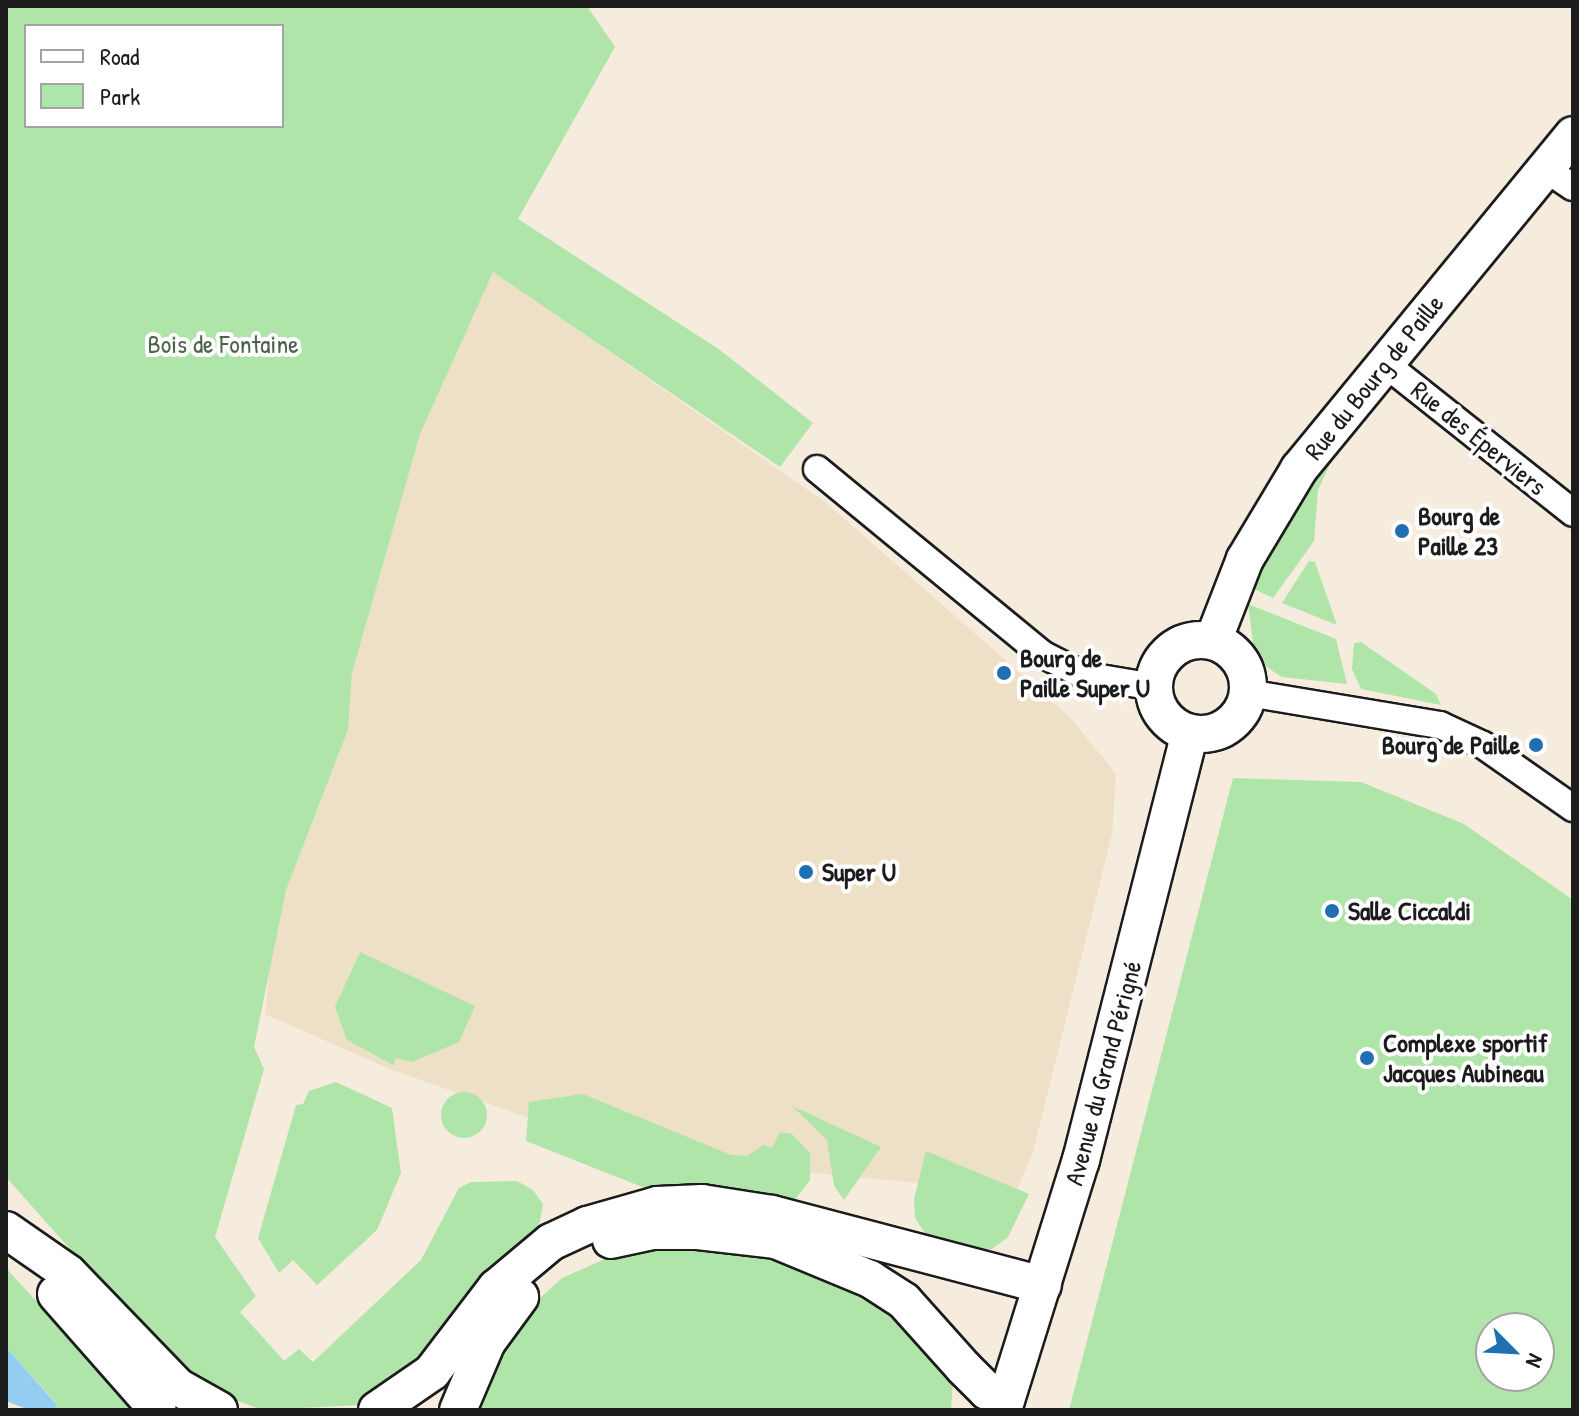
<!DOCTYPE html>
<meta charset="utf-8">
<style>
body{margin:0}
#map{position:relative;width:1579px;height:1416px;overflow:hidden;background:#f5ecde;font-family:"Patrick Hand",sans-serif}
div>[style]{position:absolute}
.built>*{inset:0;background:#eedfc7}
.green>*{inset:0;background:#afe5a8}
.round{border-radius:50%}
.water>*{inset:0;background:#93cdf2}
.roads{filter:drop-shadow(2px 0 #1c1c1c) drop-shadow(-2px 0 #1c1c1c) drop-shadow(0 2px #1c1c1c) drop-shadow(0 -2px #1c1c1c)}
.street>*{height:26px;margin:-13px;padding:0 13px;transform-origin:13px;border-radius:13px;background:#fff}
.secondary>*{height:36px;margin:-18px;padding:0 18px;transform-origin:18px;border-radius:18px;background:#fff}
.secondary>.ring{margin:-18px;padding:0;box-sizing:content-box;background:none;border:36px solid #fff;border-radius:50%}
.dots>*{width:22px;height:22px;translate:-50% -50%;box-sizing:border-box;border:4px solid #fff;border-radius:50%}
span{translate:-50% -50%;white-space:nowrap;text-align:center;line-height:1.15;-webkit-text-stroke:8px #fff;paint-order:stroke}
.park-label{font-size:26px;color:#4f624d}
.street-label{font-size:26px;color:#1c1c1c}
.poi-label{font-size:26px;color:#1c1c1c;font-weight:700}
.left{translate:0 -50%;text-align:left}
.right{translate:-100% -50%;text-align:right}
.frame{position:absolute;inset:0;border:8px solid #1c1c1c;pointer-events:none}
.legend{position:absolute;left:24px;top:24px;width:260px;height:104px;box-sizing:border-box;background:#fff;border:2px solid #a4a4a4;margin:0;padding:10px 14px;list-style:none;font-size:24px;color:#1c1c1c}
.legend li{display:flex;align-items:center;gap:16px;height:40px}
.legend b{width:40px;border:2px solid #a4a4a4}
.north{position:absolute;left:1475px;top:1312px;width:80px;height:80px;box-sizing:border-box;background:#fff;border:2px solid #a4a4a4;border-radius:50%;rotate:114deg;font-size:22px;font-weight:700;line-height:32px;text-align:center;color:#1c1c1c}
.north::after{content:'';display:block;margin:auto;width:28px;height:36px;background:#1f6fb2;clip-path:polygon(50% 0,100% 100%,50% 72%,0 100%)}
</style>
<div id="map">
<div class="built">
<div style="clip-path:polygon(493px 271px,825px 502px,1070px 717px,1116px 774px,1112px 834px,1033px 1152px,1016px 1192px,641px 1157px,392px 1070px,265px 1014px,273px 941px,286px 890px,348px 730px,352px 673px,420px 434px)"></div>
</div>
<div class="green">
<div style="clip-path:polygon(evenodd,6px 6px,587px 6px,615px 47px,518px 219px,720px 350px,813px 423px,780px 467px,493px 272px,420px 434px,352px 673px,348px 730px,286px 890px,254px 1047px,264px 1069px,215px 1237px,256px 1296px,240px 1312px,284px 1361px,299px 1349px,313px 1362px,421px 1260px,459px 1188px,471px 1182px,517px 1181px,533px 1190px,543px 1204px,538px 1232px,394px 1388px,360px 1405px,262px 1410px,204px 1388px,174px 1366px,6px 1177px,6px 6px,26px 26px,282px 26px,282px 126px,26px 126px,26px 26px)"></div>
<div style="clip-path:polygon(1369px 412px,1332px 460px,1318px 490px,1314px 541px,1273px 598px,1252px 588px,1295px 502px)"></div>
<div style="clip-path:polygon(1309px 561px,1315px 562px,1337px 625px,1282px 603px)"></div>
<div style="clip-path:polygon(1248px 604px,1336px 639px,1347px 684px,1282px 677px,1268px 668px,1254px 650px)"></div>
<div style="clip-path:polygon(1361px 642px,1436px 694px,1441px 705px,1361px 689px,1352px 669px,1354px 643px)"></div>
<div style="clip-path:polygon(evenodd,1233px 778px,1361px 782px,1464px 824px,1573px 900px,1573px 1410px,1069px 1410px,1233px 778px,1491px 1328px,1539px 1328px,1539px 1376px,1491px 1376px,1491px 1328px)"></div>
<div style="clip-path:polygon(360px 952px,475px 1006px,459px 1042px,412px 1062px,396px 1058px,393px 1065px,347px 1040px,335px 1007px)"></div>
<div style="clip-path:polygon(336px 1082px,392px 1108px,401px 1173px,377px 1230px,317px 1285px,293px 1260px,279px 1273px,258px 1238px,296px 1105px,303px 1104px,309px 1091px)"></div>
<div class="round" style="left:441px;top:1092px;width:46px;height:46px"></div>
<div style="clip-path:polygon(583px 1094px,731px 1155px,747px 1156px,764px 1145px,772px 1148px,780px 1132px,792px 1134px,810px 1153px,810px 1180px,793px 1202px,655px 1192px,526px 1141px,529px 1102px)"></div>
<div style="clip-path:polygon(792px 1106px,881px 1147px,844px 1200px,834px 1186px,827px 1140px)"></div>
<div style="clip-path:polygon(926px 1151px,1029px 1194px,1008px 1237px,992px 1249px,968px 1251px,926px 1235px,915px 1218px,914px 1199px)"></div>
<div style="clip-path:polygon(681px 1242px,778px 1257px,890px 1304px,953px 1381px,951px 1410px,467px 1410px,518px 1318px,562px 1278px,619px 1253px)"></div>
<div style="clip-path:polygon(6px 1268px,135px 1410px,53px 1410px,57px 1404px,6px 1347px)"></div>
</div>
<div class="water">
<div style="clip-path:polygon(6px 1347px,57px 1405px,53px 1410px,29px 1410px,6px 1401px)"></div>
</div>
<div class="roads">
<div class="street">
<div style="left:1546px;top:169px;width:32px;rotate:34deg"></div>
<div style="left:1384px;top:363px;width:241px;rotate:38.4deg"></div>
<div style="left:817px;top:469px;width:291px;rotate:39.4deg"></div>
<div style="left:1042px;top:654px;width:46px;rotate:27.1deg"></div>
<div style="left:1083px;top:675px;width:72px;rotate:9.6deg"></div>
<div style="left:1248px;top:693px;width:195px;rotate:9.5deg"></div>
<div style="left:1440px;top:725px;width:47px;rotate:24.9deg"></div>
<div style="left:1483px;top:745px;width:110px;rotate:35deg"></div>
</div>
<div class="secondary">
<div class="ring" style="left:1154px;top:640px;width:58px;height:58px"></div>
<div style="left:1213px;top:641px;width:88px;rotate:-68.7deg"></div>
<div style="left:1245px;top:559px;width:105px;rotate:-59deg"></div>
<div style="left:1299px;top:469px;width:432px;rotate:-50.6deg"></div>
<div style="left:6px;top:1230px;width:75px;rotate:34.7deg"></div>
<div style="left:68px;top:1273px;width:158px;rotate:46deg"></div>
<div style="left:178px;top:1387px;width:47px;rotate:29.3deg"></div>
<div style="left:611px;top:1240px;width:43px;rotate:-12.1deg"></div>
<div style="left:653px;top:1231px;width:45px"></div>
<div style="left:698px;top:1231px;width:79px;rotate:6.6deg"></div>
<div style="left:776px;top:1240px;width:102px;rotate:22.5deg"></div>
<div style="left:870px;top:1279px;width:40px;rotate:32.9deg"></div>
<div style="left:904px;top:1301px;width:90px;rotate:48.2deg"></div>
<div style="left:964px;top:1368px;width:33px;rotate:45deg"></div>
<div style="left:987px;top:1391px;width:21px;rotate:25deg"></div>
<div style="left:56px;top:1294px;width:154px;rotate:48.7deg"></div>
<div style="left:377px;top:1410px;width:67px;rotate:-34.6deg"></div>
<div style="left:432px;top:1372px;width:106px;rotate:-52.7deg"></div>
<div style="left:496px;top:1288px;width:72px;rotate:-39.9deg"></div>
<div style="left:551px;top:1242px;width:40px;rotate:-25deg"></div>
<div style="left:587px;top:1225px;width:73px;rotate:-15.9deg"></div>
<div style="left:657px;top:1205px;width:45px;rotate:-2.5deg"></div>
<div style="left:702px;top:1203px;width:71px;rotate:8.9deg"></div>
<div style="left:772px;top:1214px;width:280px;rotate:14.7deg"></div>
<div style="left:458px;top:1410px;width:74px;rotate:-66.9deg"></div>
<div style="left:487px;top:1342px;width:56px;rotate:-53.7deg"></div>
<div style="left:1003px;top:1410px;width:262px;rotate:-72.7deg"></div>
<div style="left:1081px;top:1160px;width:441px;rotate:-75.7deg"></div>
</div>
</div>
<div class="dots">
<div style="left:1402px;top:531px;background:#1f6fb2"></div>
<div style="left:1004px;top:673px;background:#1f6fb2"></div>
<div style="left:1536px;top:745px;background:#1f6fb2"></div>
<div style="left:806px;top:872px;background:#1f6fb2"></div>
<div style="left:1332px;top:911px;background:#1f6fb2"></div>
<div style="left:1367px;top:1058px;background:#1f6fb2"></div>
</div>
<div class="park-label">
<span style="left:223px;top:344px">Bois de Fontaine</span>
</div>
<div class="street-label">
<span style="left:1374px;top:377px;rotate:-51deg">Rue du Bourg de Paille</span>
<span style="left:1479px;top:438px;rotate:39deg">Rue des Éperviers</span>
<span style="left:1103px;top:1073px;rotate:-75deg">Avenue du Grand Périgné</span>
</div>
<div class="poi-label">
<span class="left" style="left:1418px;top:531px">Bourg de<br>Paille 23</span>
<span class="left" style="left:1020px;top:673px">Bourg de<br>Paille Super U</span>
<span class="right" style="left:1520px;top:745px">Bourg de Paille</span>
<span class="left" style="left:822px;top:872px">Super U</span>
<span class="left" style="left:1348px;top:911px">Salle Ciccaldi</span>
<span class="left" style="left:1383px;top:1058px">Complexe sportif<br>Jacques Aubineau</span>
</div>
<div class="frame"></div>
<ul class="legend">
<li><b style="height:10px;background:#fff"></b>Road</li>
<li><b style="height:22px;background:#afe5a8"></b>Park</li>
</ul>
<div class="north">N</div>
</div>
